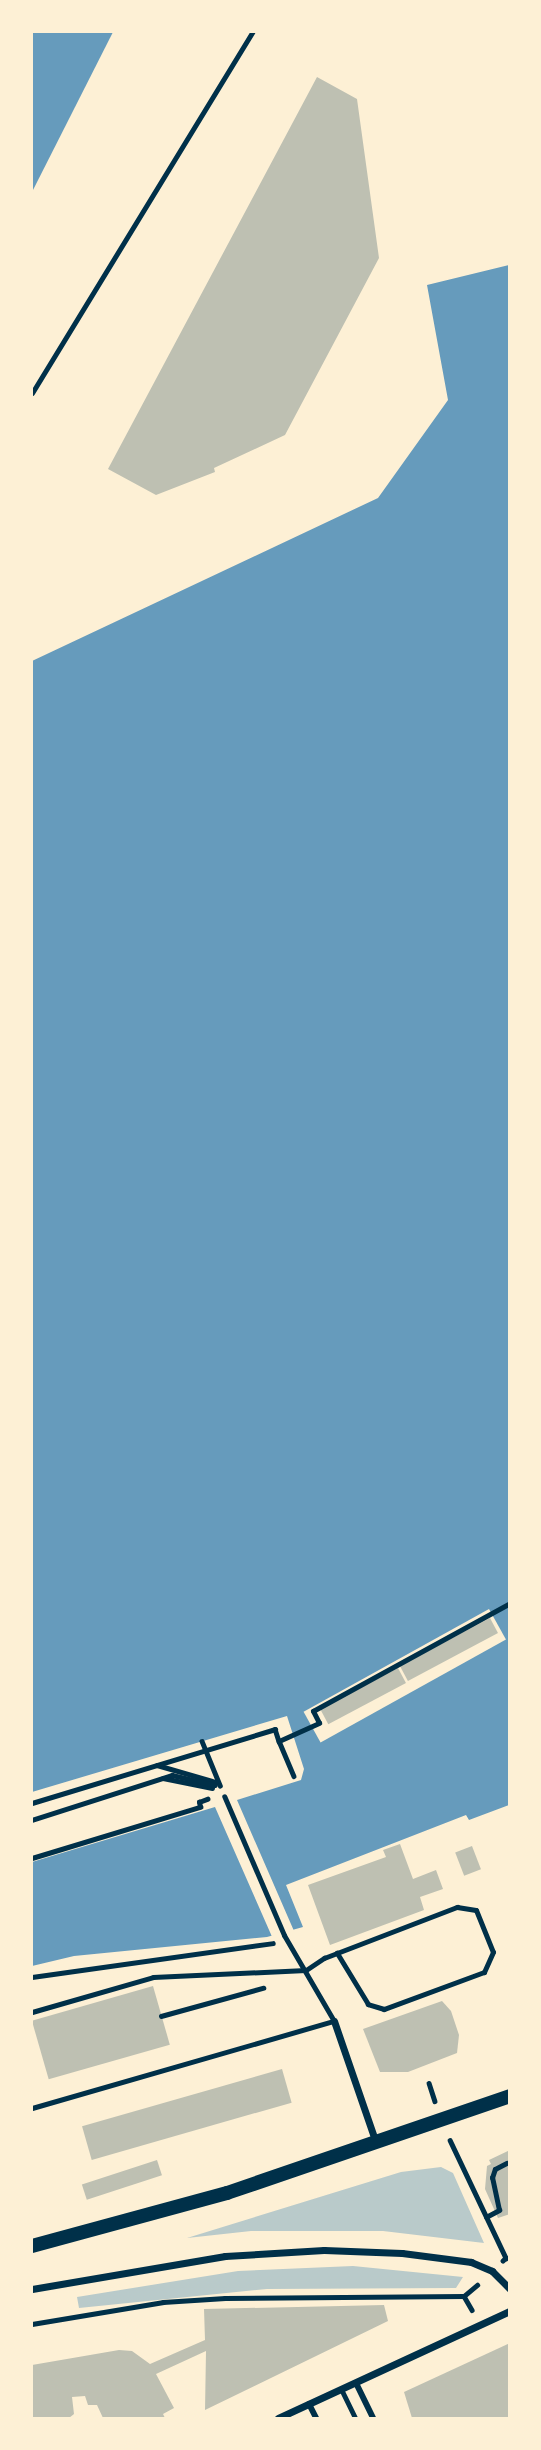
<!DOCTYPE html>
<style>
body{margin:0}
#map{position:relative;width:541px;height:2450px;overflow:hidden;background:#fdf0d5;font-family:"PT Sans",sans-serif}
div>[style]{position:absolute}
.green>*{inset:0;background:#b9caca}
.water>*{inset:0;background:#669bbc}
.pier>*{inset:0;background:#fdf0d5;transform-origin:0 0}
.building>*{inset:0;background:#bec0b2;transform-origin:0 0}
.path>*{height:4.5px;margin:-2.25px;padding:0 2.25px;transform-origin:2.25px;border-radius:2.25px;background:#003049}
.service>*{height:5px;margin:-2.5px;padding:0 2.5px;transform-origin:2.5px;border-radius:2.5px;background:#003049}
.pedestrian>*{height:6px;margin:-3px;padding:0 3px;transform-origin:3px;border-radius:3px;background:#003049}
.minor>*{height:7px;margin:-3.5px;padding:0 3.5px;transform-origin:3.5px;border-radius:3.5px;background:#003049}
.secondary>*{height:14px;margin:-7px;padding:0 7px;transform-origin:7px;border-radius:7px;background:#003049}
span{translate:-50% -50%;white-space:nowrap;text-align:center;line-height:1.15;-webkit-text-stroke:6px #fdf0d5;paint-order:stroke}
.frame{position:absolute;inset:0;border:33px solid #fdf0d5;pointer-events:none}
</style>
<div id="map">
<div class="green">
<div style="clip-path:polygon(441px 2167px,453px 2173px,484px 2243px,383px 2231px,251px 2231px,187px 2238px,401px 2172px)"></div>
<div style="clip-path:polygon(353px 2266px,463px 2277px,456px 2288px,267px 2289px,79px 2308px,77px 2297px,238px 2271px)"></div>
</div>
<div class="water">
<div style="clip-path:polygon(32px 32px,113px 32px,32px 192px)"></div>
<div style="clip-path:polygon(509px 265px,509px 1805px,469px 1820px,466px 1815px,286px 1885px,303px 1927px,267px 1937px,74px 1956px,32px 1966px,32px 661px,378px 498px,448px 400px,427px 285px)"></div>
</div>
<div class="pier">
<div style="left:489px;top:1609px;width:35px;height:212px;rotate:61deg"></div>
<div style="clip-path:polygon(287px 1716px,304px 1769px,301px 1780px,237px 1800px,294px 1931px,273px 1939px,215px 1807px,32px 1862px,32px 1792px)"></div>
</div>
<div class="building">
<div style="clip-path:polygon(317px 77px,357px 99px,379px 258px,285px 435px,214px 468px,215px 472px,156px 495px,108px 469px)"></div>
<div style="left:490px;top:1618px;width:17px;height:102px;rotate:62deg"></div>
<div style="left:398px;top:1668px;width:17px;height:88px;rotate:62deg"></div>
<div style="clip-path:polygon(400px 1844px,413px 1879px,436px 1870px,443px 1889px,420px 1897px,424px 1910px,330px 1945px,308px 1885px,386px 1857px,383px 1850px)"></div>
<div style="left:472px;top:1846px;width:25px;height:18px;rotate:69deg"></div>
<div style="left:153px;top:1986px;width:61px;height:126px;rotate:74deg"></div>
<div style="clip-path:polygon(442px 2001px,451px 2011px,459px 2035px,457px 2053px,408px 2072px,380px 2072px,363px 2029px)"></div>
<div style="left:282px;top:2069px;width:35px;height:208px;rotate:74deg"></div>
<div style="clip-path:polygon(510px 2150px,510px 2214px,498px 2218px,485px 2189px,487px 2166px,491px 2164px,489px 2160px)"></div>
<div style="left:157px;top:2160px;width:16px;height:79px;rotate:72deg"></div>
<div style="clip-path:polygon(384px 2305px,388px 2321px,205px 2410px,206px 2351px,156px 2374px,174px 2408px,163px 2414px,165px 2418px,103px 2418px,97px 2405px,88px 2405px,85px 2396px,72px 2397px,74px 2414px,69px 2418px,32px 2418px,32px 2365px,119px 2350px,132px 2351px,150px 2364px,205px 2340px,204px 2309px)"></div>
<div style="clip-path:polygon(510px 2343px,510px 2418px,412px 2418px,404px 2392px)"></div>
</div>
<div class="path">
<div style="left:202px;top:1741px;width:48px;rotate:67.8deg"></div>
<div style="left:279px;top:1741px;width:38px;rotate:67deg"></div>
<div style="left:157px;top:1765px;width:61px;rotate:16.1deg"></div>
<div style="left:163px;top:1778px;width:50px;rotate:11.5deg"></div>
<div style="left:32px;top:1803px;width:254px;rotate:-16.9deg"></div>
<div style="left:275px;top:1729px;width:13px;rotate:72deg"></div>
<div style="left:279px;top:1741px;width:44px;rotate:-24.2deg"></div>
<div style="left:319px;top:1723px;width:13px;rotate:-117deg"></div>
<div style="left:313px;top:1711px;width:225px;rotate:-28.7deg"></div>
<div style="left:32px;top:1820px;width:147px;rotate:-17.8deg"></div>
<div style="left:172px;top:1775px;width:44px;rotate:13.1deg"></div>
<div style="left:32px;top:1858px;width:176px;rotate:-16.9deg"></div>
<div style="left:200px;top:1807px;width:5px;rotate:-101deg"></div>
<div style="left:199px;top:1802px;width:9px;rotate:-21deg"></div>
<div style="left:32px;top:1977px;width:243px;rotate:-8deg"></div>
<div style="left:161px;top:2016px;width:106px;rotate:-15.4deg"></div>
<div style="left:429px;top:2083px;width:19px;rotate:72deg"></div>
<div style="left:450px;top:2140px;width:131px;rotate:64.6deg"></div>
<div style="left:506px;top:2258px;width:4px;rotate:135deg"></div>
<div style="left:486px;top:2217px;width:15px;rotate:-28deg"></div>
<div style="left:499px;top:2210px;width:33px;rotate:-102deg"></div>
<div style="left:492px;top:2178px;width:9px;rotate:-72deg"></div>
<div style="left:495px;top:2169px;width:13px;rotate:-27deg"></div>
<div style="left:464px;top:2296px;width:17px;rotate:-40deg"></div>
<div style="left:464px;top:2296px;width:16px;rotate:60deg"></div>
<div style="left:32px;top:2324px;width:133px;rotate:-9.5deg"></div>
<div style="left:163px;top:2302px;width:62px;rotate:-3.7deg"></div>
<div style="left:225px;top:2298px;width:239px;rotate:-0.5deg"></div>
</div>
<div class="service">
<div style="left:32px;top:393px;width:423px;rotate:-58.6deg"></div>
<div style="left:32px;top:2012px;width:126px;rotate:-16.1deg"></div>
<div style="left:153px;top:1977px;width:153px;rotate:-2.6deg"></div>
<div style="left:306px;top:1970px;width:22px;rotate:-34deg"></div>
<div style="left:324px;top:1958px;width:14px;rotate:-21deg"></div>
<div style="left:337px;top:1953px;width:129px;rotate:-21deg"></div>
<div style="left:457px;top:1907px;width:19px;rotate:9deg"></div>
<div style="left:476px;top:1910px;width:45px;rotate:68deg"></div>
<div style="left:493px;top:1952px;width:22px;rotate:114deg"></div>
<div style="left:484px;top:1972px;width:107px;rotate:159.7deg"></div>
<div style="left:384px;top:2009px;width:17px;rotate:-163deg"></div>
<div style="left:368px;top:2004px;width:60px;rotate:-121.3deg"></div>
<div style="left:32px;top:2108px;width:314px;rotate:-16.1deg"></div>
<div style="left:334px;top:2021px;width:99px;rotate:-120.2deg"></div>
<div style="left:284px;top:1935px;width:151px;rotate:-113.3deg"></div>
<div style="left:341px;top:2389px;width:32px;rotate:64deg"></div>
</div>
<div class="pedestrian">
<div style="left:356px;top:2383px;width:39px;rotate:64deg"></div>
<div style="left:309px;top:2404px;width:16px;rotate:63deg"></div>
</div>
<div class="minor">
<div style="left:334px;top:2021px;width:129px;rotate:71deg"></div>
<div style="left:32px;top:2289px;width:196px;rotate:-9.7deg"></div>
<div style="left:225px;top:2256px;width:99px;rotate:-3.5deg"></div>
<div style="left:324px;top:2250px;width:78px;rotate:2.2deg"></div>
<div style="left:402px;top:2253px;width:70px;rotate:7.4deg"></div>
<div style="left:471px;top:2262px;width:23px;rotate:23deg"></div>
<div style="left:492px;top:2271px;width:25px;rotate:45deg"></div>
<div style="left:278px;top:2418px;width:255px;rotate:-24.8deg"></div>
</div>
<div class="secondary">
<div style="left:32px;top:2246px;width:202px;rotate:-15.2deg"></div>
<div style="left:227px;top:2193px;width:299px;rotate:-18.9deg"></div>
</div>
<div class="frame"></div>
</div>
